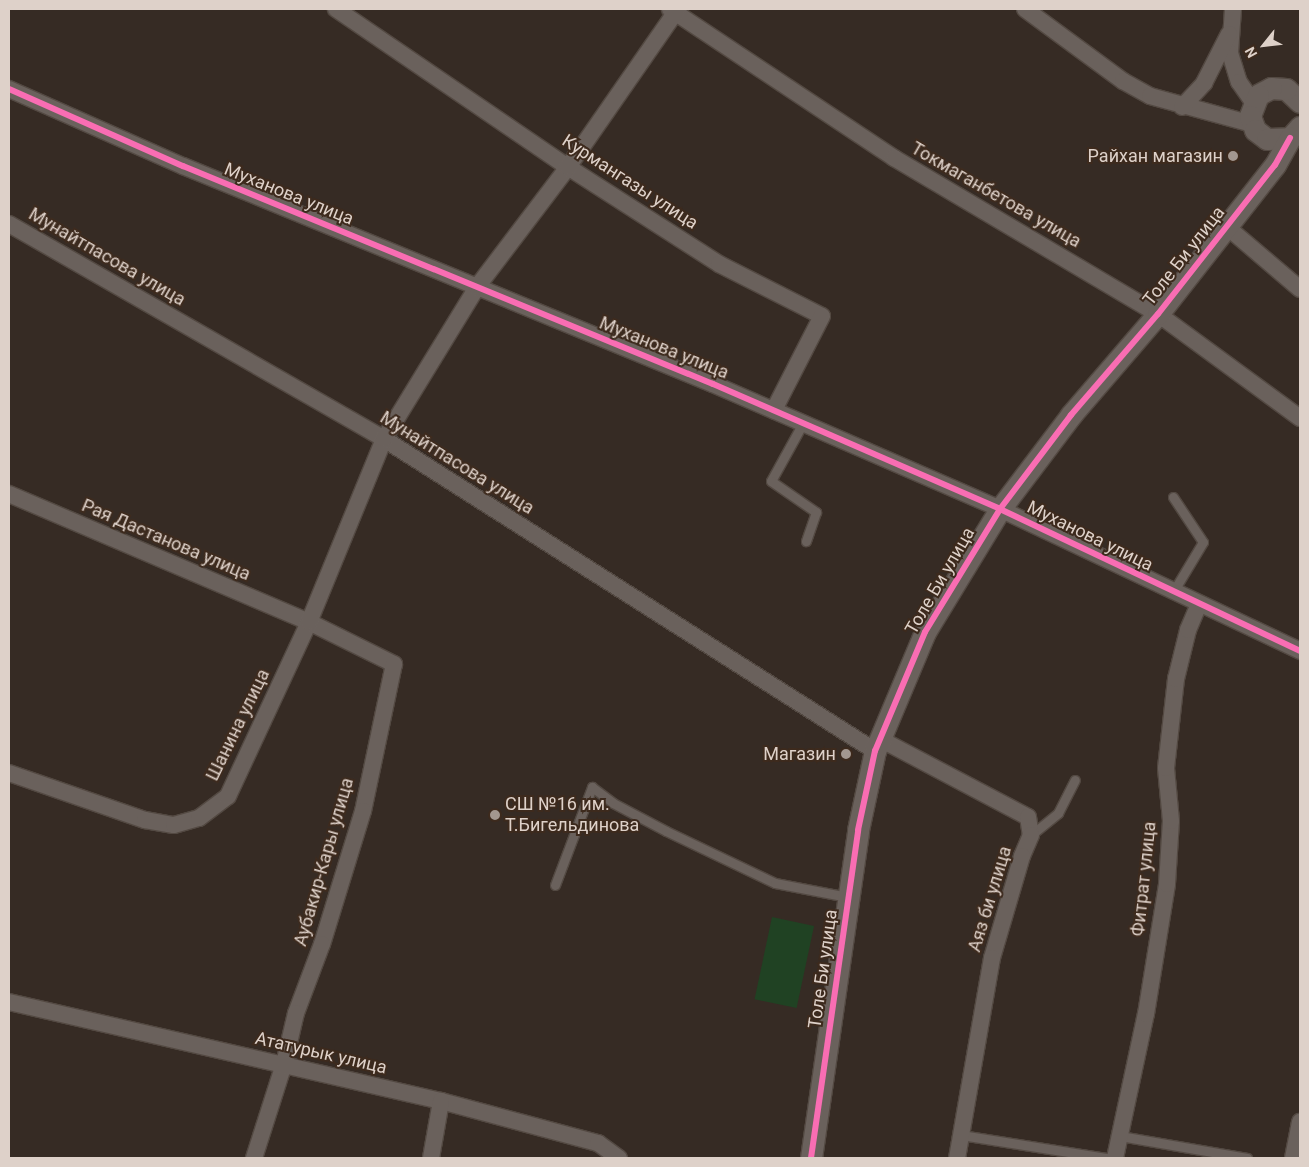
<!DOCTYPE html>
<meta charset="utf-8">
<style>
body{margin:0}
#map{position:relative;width:1309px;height:1167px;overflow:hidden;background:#362b24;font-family:Roboto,sans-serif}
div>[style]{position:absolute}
.green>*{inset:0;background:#204223;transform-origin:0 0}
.roads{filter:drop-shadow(1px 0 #534942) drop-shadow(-1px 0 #534942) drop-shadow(0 1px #534942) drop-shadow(0 -1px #534942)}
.service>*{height:9px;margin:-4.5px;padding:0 4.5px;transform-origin:4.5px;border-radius:4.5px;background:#6a615c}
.minor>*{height:16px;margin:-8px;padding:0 8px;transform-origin:8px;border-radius:8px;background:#6a615c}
.tertiary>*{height:21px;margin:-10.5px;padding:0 10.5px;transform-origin:10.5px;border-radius:10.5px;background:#6a615c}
.cycleway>*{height:6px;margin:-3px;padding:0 3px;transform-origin:3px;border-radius:3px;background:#f96db3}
.dots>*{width:14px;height:14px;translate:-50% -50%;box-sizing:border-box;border:2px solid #3d2a1d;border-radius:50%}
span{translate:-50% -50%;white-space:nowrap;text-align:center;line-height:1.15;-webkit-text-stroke:4px #3d2a1d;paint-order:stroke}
.poi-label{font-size:18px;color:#ded1c9}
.right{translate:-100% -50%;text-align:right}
.left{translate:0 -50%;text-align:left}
.street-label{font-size:18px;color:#ded1c9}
.frame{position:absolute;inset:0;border:10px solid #ded1c9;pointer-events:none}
.north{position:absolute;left:1239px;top:20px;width:50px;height:50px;-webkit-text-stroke:4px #3d2a1d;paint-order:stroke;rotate:241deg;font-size:14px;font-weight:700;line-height:20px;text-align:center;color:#ded1c9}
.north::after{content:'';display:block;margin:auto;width:18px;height:22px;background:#ded1c9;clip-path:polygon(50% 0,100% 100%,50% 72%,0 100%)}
</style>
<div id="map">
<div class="green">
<div style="left:772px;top:917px;width:43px;height:84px;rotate:12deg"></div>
</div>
<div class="roads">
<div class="service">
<div style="left:803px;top:423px;width:66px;rotate:118.9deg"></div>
<div style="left:771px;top:481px;width:55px;rotate:34.6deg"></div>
<div style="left:816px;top:512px;width:31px;rotate:109deg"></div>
<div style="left:1173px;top:497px;width:54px;rotate:56.3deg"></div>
<div style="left:1203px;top:542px;width:58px;rotate:121deg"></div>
<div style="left:1031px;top:835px;width:35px;rotate:-39deg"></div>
<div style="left:1058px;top:813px;width:37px;rotate:-63deg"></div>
<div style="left:555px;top:885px;width:105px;rotate:-69.3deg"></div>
<div style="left:592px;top:787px;width:26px;rotate:37deg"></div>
<div style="left:613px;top:803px;width:60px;rotate:27.8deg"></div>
<div style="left:666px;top:831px;width:121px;rotate:25.5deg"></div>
<div style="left:775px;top:883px;width:74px;rotate:10.9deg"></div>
<div style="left:961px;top:1135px;width:147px;rotate:9deg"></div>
<div style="left:1120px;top:1136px;width:129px;rotate:9.8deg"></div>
</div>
<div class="minor">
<div style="left:336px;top:9px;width:281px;rotate:34.3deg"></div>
<div style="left:568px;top:167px;width:179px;rotate:32.7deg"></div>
<div style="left:719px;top:264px;width:115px;rotate:26.8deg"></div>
<div style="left:822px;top:316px;width:106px;rotate:117.1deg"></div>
<div style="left:670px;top:9px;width:269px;rotate:33.6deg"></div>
<div style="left:894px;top:158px;width:307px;rotate:30.6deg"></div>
<div style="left:1158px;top:314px;width:176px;rotate:36.2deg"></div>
<div style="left:1025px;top:9px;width:122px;rotate:36.3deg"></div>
<div style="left:1123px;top:81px;width:31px;rotate:29deg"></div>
<div style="left:1150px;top:96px;width:106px;rotate:15.4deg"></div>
<div style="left:1233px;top:9px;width:44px;rotate:93.9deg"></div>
<div style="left:1230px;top:53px;width:30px;rotate:73deg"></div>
<div style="left:1239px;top:82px;width:24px;rotate:55deg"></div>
<div style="left:9px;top:89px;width:190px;rotate:23.9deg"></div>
<div style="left:183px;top:166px;width:573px;rotate:22.36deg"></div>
<div style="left:713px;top:384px;width:313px;rotate:23.5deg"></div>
<div style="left:1000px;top:509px;width:332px;rotate:25.3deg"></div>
<div style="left:1182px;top:107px;width:33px;rotate:-47deg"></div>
<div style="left:1204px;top:83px;width:55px;rotate:-63deg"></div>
<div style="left:9px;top:224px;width:432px;rotate:29.8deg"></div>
<div style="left:384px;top:439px;width:582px;rotate:32.43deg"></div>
<div style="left:1226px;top:226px;width:97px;rotate:40.4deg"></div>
<div style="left:9px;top:494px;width:326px;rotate:23.1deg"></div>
<div style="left:309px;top:622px;width:95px;rotate:26.3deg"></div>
<div style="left:394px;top:664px;width:150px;rotate:101.9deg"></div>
<div style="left:363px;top:811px;width:139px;rotate:107.1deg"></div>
<div style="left:322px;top:944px;width:74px;rotate:110.6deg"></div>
<div style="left:296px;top:1013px;width:52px;rotate:103.2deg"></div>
<div style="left:284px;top:1064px;width:99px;rotate:107.7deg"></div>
<div style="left:880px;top:739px;width:167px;rotate:27.8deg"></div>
<div style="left:1028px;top:817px;width:18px;rotate:81deg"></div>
<div style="left:1031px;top:835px;width:23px;rotate:113deg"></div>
<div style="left:1022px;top:856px;width:106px;rotate:106.4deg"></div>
<div style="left:992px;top:958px;width:203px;rotate:99.9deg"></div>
<div style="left:9px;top:773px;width:144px;rotate:19.1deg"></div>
<div style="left:145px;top:820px;width:29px;rotate:10deg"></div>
<div style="left:174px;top:825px;width:26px;rotate:-16deg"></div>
<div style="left:199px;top:818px;width:36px;rotate:-37deg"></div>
<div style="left:228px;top:796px;width:192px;rotate:-65deg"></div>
<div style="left:309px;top:622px;width:198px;rotate:-67.7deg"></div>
<div style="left:384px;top:439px;width:178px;rotate:-58.5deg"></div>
<div style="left:477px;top:287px;width:151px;rotate:-52.8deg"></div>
<div style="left:568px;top:167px;width:193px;rotate:-55.2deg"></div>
<div style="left:9px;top:1002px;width:443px;rotate:12.9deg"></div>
<div style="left:441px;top:1101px;width:163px;rotate:15deg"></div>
<div style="left:598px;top:1143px;width:26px;rotate:36deg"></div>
<div style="left:431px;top:1158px;width:58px;rotate:-80deg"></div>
<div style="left:1115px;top:1158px;width:147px;rotate:-77.9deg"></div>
<div style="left:1146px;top:1014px;width:132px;rotate:-80.8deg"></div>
<div style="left:1167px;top:884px;width:63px;rotate:-86.4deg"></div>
<div style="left:1171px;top:821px;width:53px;rotate:-95.4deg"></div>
<div style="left:1166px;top:768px;width:90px;rotate:-83.6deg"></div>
<div style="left:1176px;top:679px;width:50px;rotate:-76.2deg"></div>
<div style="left:1188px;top:630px;width:28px;rotate:-67deg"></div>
<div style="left:1293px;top:1158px;width:37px;rotate:-79deg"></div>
</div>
<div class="tertiary">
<div style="left:1300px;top:102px;width:19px;rotate:-137deg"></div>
<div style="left:1286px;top:89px;width:15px;rotate:-176deg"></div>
<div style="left:1271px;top:88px;width:15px;rotate:152deg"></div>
<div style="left:1258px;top:95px;width:22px;rotate:111deg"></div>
<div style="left:1250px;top:116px;width:15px;rotate:70deg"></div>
<div style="left:1255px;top:130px;width:15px;rotate:37deg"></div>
<div style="left:1267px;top:139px;width:23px;rotate:-2deg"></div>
<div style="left:1290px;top:138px;width:15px;rotate:-48deg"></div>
<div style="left:811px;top:1158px;width:331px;rotate:-81.8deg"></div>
<div style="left:858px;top:830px;width:81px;rotate:-77.9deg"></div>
<div style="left:875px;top:751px;width:129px;rotate:-67.2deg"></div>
<div style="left:925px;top:632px;width:144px;rotate:-58.6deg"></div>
<div style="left:1000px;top:509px;width:118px;rotate:-52.9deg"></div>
<div style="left:1071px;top:415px;width:133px;rotate:-49.3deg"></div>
<div style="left:1158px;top:314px;width:189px;rotate:-51.9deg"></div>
<div style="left:1275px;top:165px;width:31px;rotate:-61deg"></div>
</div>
</div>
<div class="cycleway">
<div style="left:9px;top:89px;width:190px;rotate:23.9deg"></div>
<div style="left:183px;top:166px;width:573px;rotate:22.36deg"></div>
<div style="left:713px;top:384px;width:313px;rotate:23.5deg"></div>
<div style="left:1000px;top:509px;width:332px;rotate:25.3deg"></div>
<div style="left:811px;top:1158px;width:331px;rotate:-81.8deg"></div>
<div style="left:858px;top:830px;width:81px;rotate:-77.9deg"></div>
<div style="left:875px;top:751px;width:129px;rotate:-67.2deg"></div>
<div style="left:925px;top:632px;width:144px;rotate:-58.6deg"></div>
<div style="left:1000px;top:509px;width:118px;rotate:-52.9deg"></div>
<div style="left:1071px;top:415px;width:133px;rotate:-49.3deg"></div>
<div style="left:1158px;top:314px;width:189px;rotate:-51.9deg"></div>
<div style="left:1275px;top:165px;width:31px;rotate:-61deg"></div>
</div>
<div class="dots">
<div style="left:1233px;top:156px;background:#a3978f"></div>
<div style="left:846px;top:754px;background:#a3978f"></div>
<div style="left:495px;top:815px;background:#a3978f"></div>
</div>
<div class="poi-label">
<span class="right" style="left:1223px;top:156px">Райхан магазин</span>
<span class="right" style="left:836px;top:754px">Магазин</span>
<span class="left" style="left:505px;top:815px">СШ №16 им.<br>Т.Бигельдинова</span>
</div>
<div class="street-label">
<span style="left:630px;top:182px;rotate:33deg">Курмангазы улица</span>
<span style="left:289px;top:194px;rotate:22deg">Муханова улица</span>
<span style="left:996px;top:195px;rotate:30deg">Токмаганбетова улица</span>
<span style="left:1184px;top:256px;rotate:-52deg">Толе Би улица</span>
<span style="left:107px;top:257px;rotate:30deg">Мунайтпасова улица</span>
<span style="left:664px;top:348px;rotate:22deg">Муханова улица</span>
<span style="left:457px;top:463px;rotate:32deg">Мунайтпасова улица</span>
<span style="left:1090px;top:536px;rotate:26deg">Муханова улица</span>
<span style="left:166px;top:540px;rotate:23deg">Рая Дастанова улица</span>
<span style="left:940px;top:581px;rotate:-60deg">Толе Би улица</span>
<span style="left:238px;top:725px;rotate:-64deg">Шанина улица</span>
<span style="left:324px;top:862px;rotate:-74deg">Аубакир-Кары улица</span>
<span style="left:1144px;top:879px;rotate:-84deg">Фитрат улица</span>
<span style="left:990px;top:899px;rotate:-73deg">Аяз би улица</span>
<span style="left:823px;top:969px;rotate:-82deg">Толе Би улица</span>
<span style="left:321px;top:1053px;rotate:13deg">Ататурык улица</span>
</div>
<div class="frame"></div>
<div class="north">N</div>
</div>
